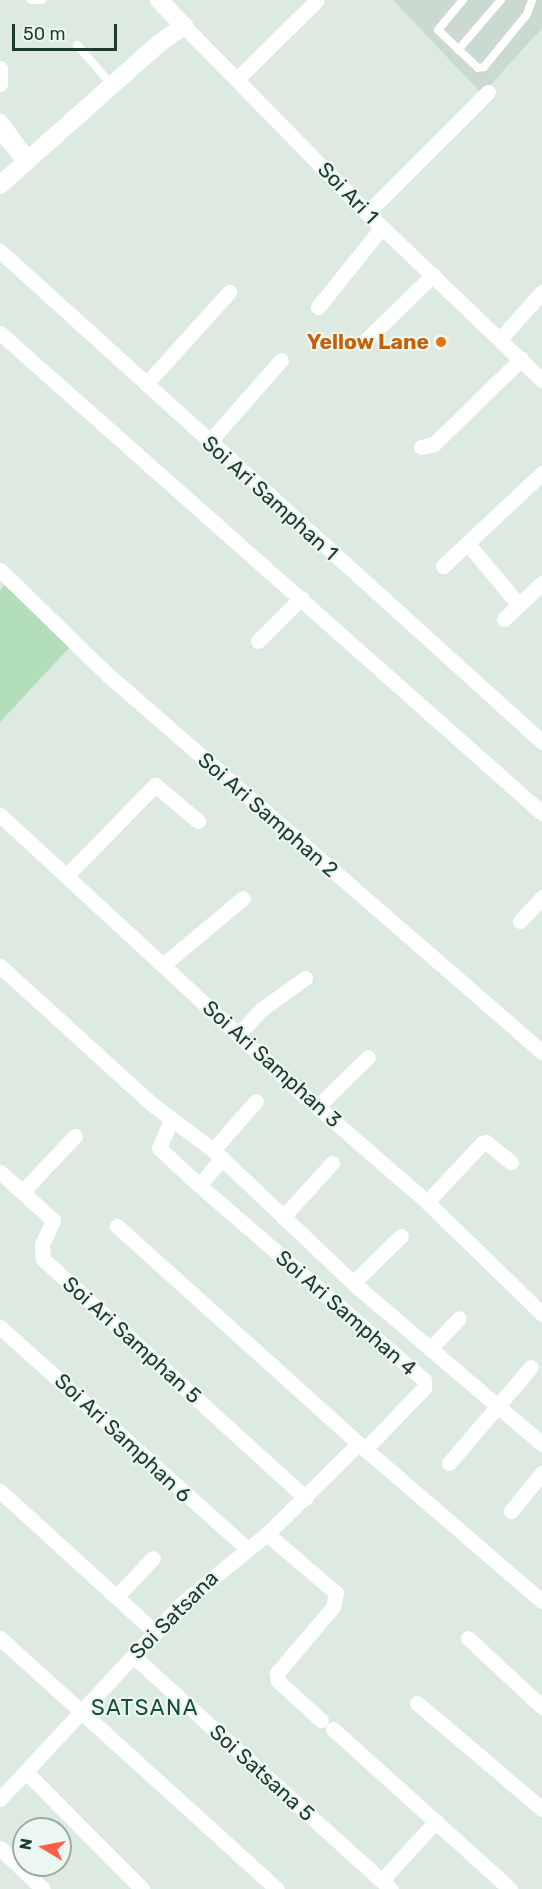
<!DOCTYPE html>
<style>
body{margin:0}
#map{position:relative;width:542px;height:1889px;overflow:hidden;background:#dceae2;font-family:Rubik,sans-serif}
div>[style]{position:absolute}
.built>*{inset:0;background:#cadad1}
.green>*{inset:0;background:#b2dfb9}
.service>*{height:8px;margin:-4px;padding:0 4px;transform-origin:4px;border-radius:4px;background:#fff}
.minor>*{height:15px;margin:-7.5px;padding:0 7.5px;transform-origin:7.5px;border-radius:7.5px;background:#fff}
.tertiary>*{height:18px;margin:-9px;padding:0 9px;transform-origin:9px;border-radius:9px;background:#fff}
.dots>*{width:16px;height:16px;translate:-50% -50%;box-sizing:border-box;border:3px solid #edf7f1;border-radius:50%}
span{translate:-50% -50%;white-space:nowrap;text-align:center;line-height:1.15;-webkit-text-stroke:4.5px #edf7f1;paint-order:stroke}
.street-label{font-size:21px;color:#1d3b2f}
.food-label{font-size:21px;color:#c56008;font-weight:700}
.right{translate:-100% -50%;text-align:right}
.neighbourhood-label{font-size:22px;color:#174f3a;letter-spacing:1.5px}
.north{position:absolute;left:12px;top:1817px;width:60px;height:60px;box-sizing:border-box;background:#edf7f1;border:2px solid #9aaca3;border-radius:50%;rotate:280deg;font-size:16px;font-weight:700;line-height:24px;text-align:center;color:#1d3b2f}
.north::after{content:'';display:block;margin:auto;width:21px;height:27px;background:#ff5d46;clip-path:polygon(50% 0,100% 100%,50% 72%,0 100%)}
.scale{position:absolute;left:12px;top:24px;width:105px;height:27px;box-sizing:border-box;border:3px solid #1d3b2f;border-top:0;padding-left:8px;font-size:18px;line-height:21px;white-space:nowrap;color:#1d3b2f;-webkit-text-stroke:4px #edf7f1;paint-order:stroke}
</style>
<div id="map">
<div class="built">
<div style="clip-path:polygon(393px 0,542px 0,542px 28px,482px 94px)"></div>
</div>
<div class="green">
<div style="clip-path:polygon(6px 583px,69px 648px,0 722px,0 591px)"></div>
</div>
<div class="service">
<div style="left:31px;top:0;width:11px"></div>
<div style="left:463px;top:0;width:39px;rotate:130deg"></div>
<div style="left:438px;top:30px;width:55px;rotate:43.5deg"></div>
<div style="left:478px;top:68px;width:6px;rotate:-9deg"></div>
<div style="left:484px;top:67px;width:68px;rotate:-50.9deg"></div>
<div style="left:527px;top:14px;width:15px;rotate:-70deg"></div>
<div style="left:77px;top:45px;width:53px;rotate:48.8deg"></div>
<div style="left:458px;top:50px;width:66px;rotate:-49.3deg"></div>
<div style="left:0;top:137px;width:35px;rotate:50deg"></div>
</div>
<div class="minor">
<div style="left:184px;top:26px;width:262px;rotate:45.6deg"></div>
<div style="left:367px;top:213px;width:242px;rotate:43.7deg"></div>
<div style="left:0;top:68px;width:16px;rotate:90deg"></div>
<div style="left:237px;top:79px;width:112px;rotate:-44.6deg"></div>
<div style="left:0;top:121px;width:47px;rotate:53.6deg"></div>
<div style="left:367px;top:213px;width:171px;rotate:-45deg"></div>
<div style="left:0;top:251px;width:731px;rotate:42.17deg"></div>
<div style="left:318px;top:307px;width:102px;rotate:-51.3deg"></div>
<div style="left:0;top:333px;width:724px;rotate:41.53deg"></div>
<div style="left:500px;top:339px;width:63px;rotate:-48.2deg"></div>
<div style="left:363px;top:343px;width:98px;rotate:-44.2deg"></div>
<div style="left:146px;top:384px;width:124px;rotate:-47.9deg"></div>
<div style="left:209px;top:442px;width:109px;rotate:-48.7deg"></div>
<div style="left:421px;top:447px;width:13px;rotate:-13deg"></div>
<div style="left:434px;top:444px;width:122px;rotate:-44.3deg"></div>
<div style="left:467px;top:543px;width:81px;rotate:50deg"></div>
<div style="left:443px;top:566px;width:136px;rotate:-43.2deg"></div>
<div style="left:0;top:570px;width:151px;rotate:44.2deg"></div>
<div style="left:108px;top:675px;width:575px;rotate:40.98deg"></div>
<div style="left:504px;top:619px;width:52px;rotate:-43.5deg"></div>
<div style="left:258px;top:641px;width:61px;rotate:-45deg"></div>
<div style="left:0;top:815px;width:407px;rotate:42.7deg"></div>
<div style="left:299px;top:1091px;width:169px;rotate:40.9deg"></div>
<div style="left:427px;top:1202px;width:161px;rotate:44.2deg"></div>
<div style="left:67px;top:875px;width:126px;rotate:-45.6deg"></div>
<div style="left:155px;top:785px;width:56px;rotate:39.9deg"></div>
<div style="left:520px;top:921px;width:33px;rotate:-47deg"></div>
<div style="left:163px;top:965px;width:104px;rotate:-39.9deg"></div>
<div style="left:0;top:966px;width:207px;rotate:42.3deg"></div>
<div style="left:153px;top:1105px;width:75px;rotate:36.9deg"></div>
<div style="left:213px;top:1150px;width:193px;rotate:43.5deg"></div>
<div style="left:353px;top:1283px;width:248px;rotate:40.4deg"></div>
<div style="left:238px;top:1034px;width:35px;rotate:-46deg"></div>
<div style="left:262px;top:1009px;width:53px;rotate:-35.8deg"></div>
<div style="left:317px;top:1107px;width:71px;rotate:-44.4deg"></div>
<div style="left:171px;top:1120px;width:30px;rotate:113deg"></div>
<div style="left:159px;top:1148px;width:54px;rotate:42.8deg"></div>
<div style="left:213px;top:1150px;width:65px;rotate:-48.7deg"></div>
<div style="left:222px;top:1158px;width:35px;rotate:130deg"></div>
<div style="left:199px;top:1185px;width:298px;rotate:40.9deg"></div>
<div style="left:424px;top:1380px;width:8px;rotate:90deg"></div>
<div style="left:424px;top:1388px;width:85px;rotate:134deg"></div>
<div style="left:0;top:1172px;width:72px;rotate:42.2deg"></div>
<div style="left:53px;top:1220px;width:27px;rotate:114deg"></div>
<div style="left:42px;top:1245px;width:14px;rotate:86deg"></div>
<div style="left:43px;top:1259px;width:355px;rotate:42.3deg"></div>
<div style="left:22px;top:1192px;width:77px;rotate:-46.6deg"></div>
<div style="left:427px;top:1202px;width:81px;rotate:-47deg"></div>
<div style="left:482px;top:1143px;width:4px;rotate:-14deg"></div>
<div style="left:486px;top:1142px;width:32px;rotate:39deg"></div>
<div style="left:283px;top:1217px;width:73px;rotate:-47.8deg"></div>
<div style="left:117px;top:1226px;width:334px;rotate:42deg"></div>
<div style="left:365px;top:1449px;width:233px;rotate:40.7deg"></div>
<div style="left:353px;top:1283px;width:67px;rotate:-44.4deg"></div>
<div style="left:0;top:1327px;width:332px;rotate:41.9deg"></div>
<div style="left:430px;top:1349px;width:42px;rotate:-46.9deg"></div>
<div style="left:449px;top:1463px;width:126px;rotate:-49.5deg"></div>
<div style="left:0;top:1491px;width:210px;rotate:42.3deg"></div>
<div style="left:511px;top:1511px;width:49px;rotate:-50.8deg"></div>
<div style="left:267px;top:1534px;width:91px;rotate:40.5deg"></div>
<div style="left:336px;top:1593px;width:14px;rotate:102deg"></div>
<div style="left:333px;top:1607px;width:87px;rotate:130.3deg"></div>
<div style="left:277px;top:1673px;width:8px;rotate:83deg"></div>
<div style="left:278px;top:1681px;width:58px;rotate:42.2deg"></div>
<div style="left:117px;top:1596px;width:52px;rotate:-46.5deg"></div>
<div style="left:0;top:1638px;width:374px;rotate:42.2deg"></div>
<div style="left:468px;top:1638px;width:101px;rotate:43deg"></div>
<div style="left:133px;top:1656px;width:348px;rotate:42.1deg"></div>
<div style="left:417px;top:1703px;width:164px;rotate:40.3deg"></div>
<div style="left:333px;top:1729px;width:239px;rotate:42.1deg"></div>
<div style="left:26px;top:1772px;width:165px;rotate:45.2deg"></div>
<div style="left:0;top:1799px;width:267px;rotate:-47.1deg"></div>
<div style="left:182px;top:1603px;width:109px;rotate:-39.1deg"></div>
<div style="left:267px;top:1534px;width:129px;rotate:-44.7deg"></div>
<div style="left:0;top:1848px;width:59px;rotate:43.6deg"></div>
<div style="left:382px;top:1880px;width:80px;rotate:-47.5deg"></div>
</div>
<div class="tertiary">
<div style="left:0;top:185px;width:212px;rotate:-41.7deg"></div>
<div style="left:158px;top:44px;width:32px;rotate:-35deg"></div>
<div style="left:184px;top:26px;width:36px;rotate:-134deg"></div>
</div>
<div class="dots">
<div style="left:441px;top:342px;background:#e8710a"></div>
</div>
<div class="street-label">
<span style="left:348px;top:193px;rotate:46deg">Soi Ari 1</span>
<span style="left:270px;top:498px;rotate:42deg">Soi Ari Samphan 1</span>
<span style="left:268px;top:815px;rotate:41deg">Soi Ari Samphan 2</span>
<span style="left:272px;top:1064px;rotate:42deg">Soi Ari Samphan 3</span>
<span style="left:346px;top:1313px;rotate:41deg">Soi Ari Samphan 4</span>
<span style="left:132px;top:1340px;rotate:42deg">Soi Ari Samphan 5</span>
<span style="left:123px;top:1438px;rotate:43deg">Soi Ari Samphan 6</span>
<span style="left:174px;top:1615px;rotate:-45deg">Soi Satsana</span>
<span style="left:262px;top:1773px;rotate:42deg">Soi Satsana 5</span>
</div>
<div class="food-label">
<span class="right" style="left:429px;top:342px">Yellow Lane</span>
</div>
<div class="neighbourhood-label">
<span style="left:145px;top:1708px">SATSANA</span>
</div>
<div class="north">N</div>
<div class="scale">50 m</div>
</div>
